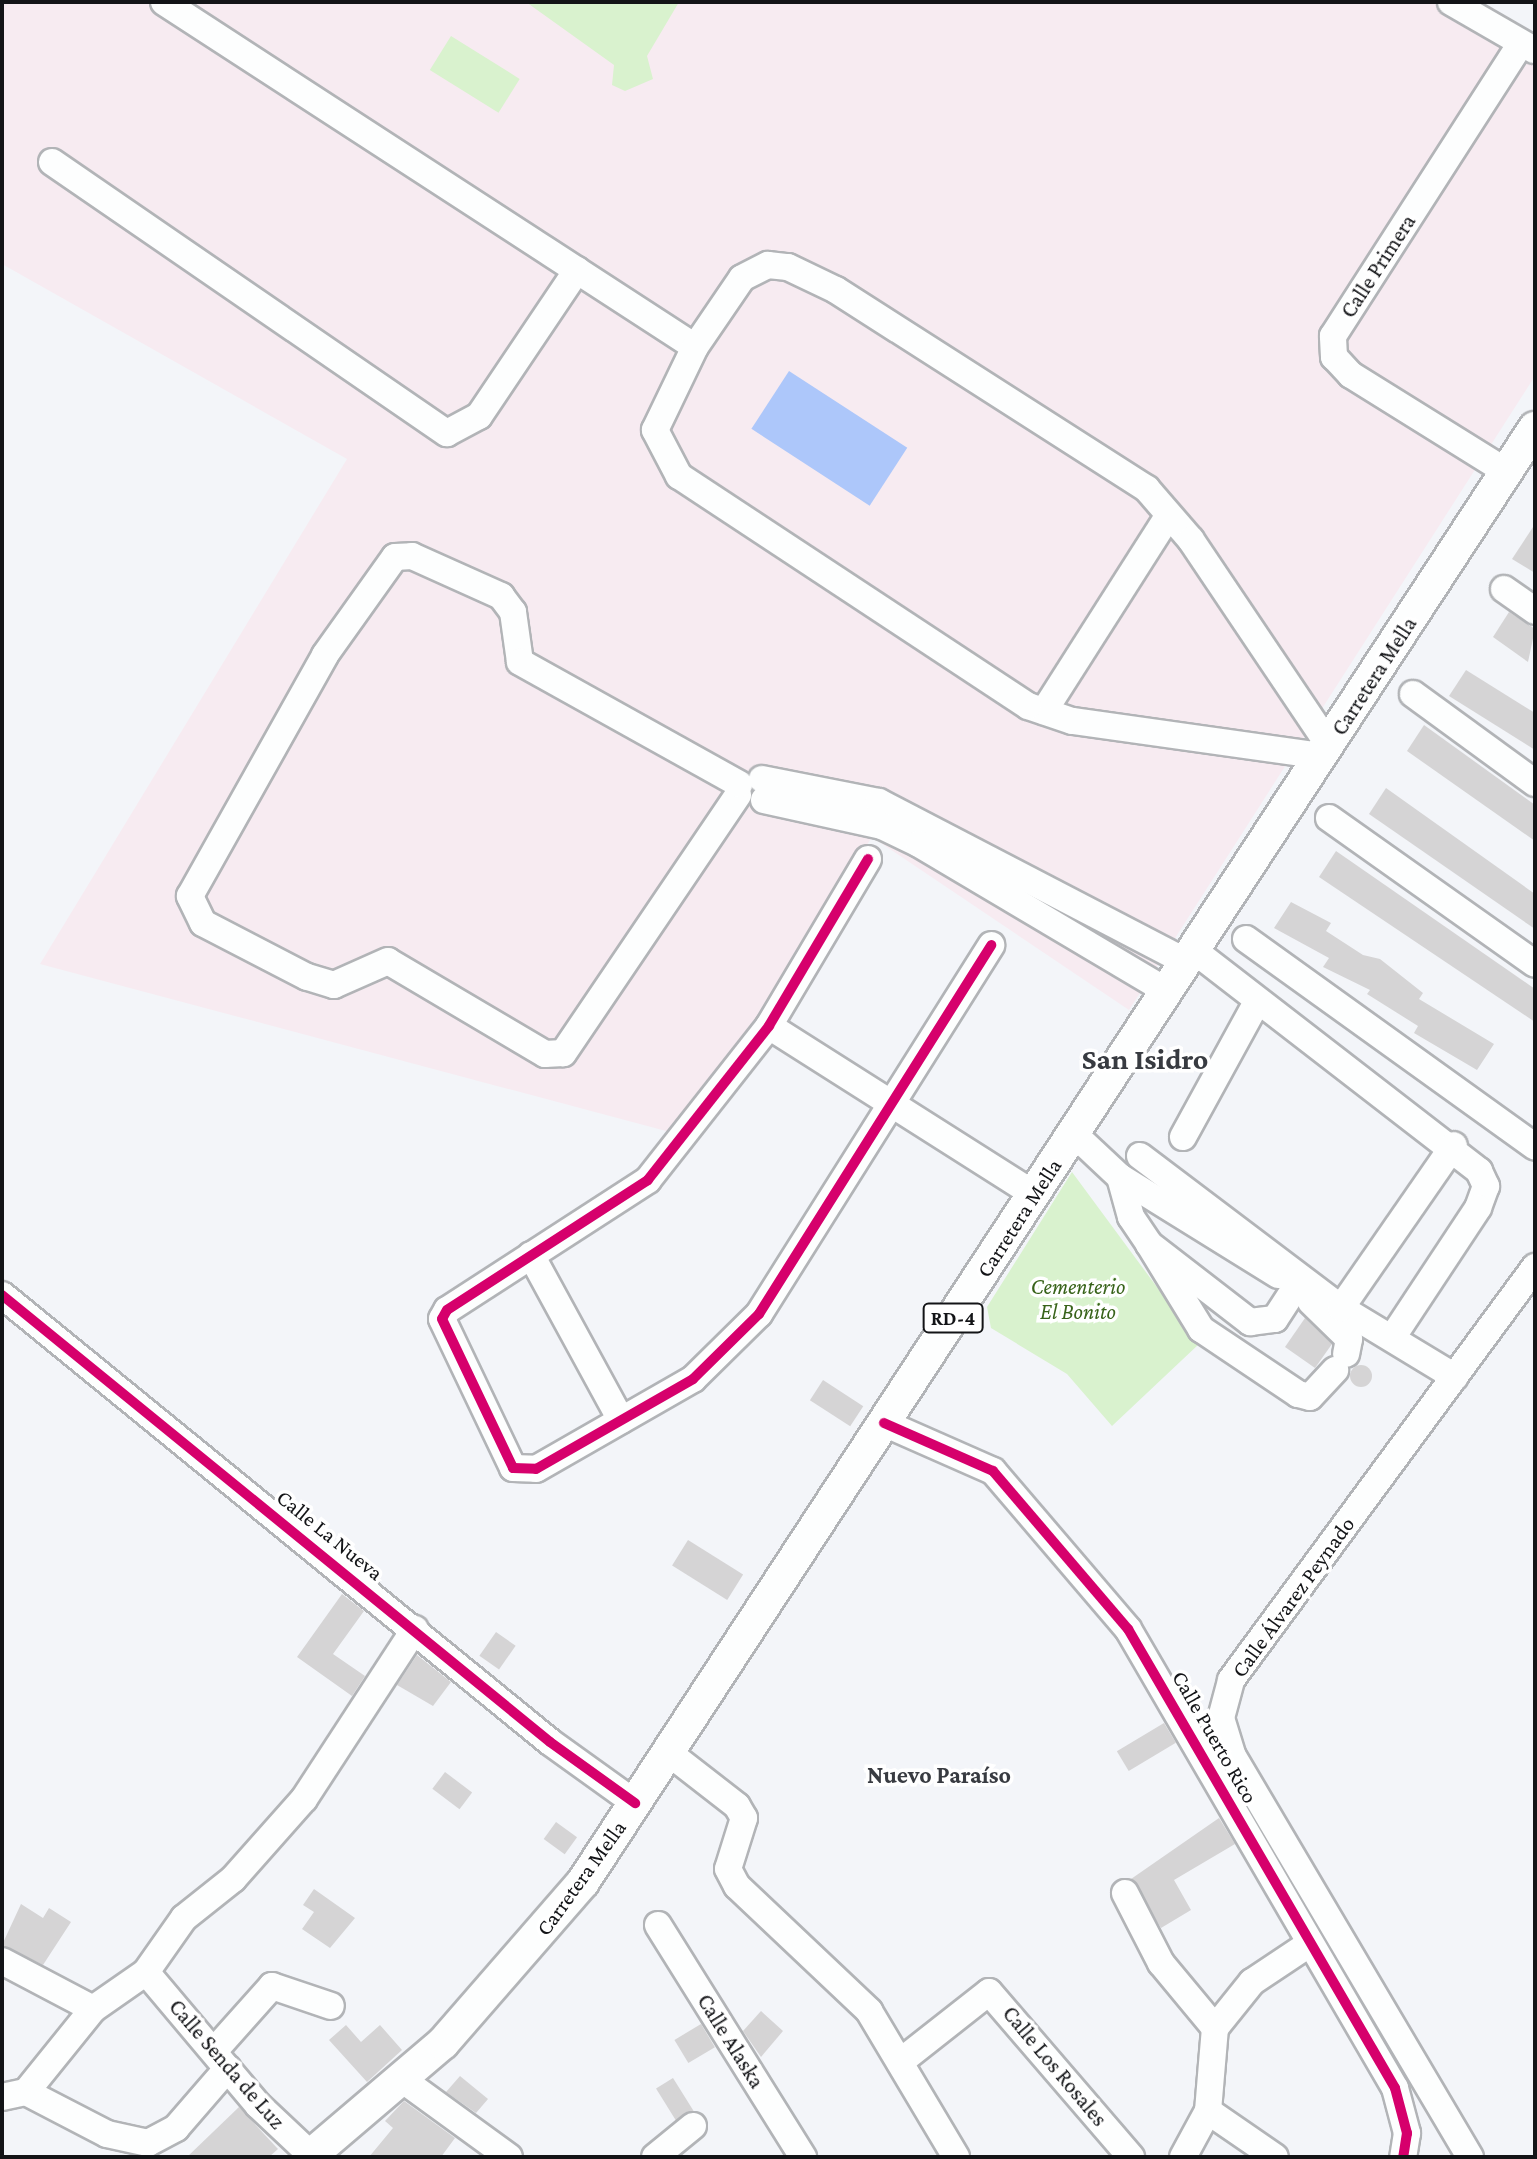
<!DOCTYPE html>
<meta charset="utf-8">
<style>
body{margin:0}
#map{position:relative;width:1537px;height:2159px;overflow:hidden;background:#f3f5f9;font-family:"Crimson Pro",serif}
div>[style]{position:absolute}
.education>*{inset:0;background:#f7ebf1}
.green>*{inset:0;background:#d9f2ce;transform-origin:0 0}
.water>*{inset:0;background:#adc7fa;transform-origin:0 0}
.building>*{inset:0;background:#d5d4d5;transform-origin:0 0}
.round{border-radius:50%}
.roads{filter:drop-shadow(2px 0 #b2b4b7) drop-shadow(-2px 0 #b2b4b7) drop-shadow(0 2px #b2b4b7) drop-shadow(0 -2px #b2b4b7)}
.minor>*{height:26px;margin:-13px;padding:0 13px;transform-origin:13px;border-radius:13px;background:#fdfefe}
.major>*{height:32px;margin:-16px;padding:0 16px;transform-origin:16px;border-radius:16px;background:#fdfefe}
.cycleway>*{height:10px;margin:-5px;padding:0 5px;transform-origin:5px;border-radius:5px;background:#d6006c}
span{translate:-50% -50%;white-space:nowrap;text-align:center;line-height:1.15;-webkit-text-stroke:7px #fff;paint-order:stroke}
.shield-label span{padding:2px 6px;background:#fff;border:2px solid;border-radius:6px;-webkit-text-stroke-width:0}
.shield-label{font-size:20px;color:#131417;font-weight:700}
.street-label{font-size:22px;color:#131417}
.park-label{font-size:22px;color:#38631a;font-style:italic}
.neighbourhood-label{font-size:24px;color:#383b41;font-weight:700}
.district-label{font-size:30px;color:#383b41;font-weight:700}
.frame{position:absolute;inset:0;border:4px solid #131417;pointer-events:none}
</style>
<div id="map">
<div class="education">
<div style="clip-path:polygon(2px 2px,1479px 2px,1535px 33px,1535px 376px,1129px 1010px,872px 837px,681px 1135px,40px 964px,347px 459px,2px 264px)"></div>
</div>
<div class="green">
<div style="clip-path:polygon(526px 2px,679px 2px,647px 56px,653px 79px,625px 91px,612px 85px,614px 65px)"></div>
<div style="left:451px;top:36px;width:81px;height:40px;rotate:32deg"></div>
<div style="clip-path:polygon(1072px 1172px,1199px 1344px,1112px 1426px,1067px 1374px,991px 1328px,987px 1307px)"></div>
</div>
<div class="water">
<div style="left:789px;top:371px;width:141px;height:69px;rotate:33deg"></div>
</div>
<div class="building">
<div style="clip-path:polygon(1535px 524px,1535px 573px,1512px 559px)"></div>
<div style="clip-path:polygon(1509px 612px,1535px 629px,1528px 662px,1493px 637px)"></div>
<div style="clip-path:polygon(1466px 670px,1535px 713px,1535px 750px,1449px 696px)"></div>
<div style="clip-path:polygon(1424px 725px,1535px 805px,1535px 841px,1407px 751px)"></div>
<div style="clip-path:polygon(1386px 788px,1535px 894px,1535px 929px,1369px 814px)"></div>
<div style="clip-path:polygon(1336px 851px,1535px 989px,1535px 1022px,1319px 877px)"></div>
<div style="clip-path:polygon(1291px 902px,1331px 923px,1326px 931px,1363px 955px,1380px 959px,1423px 993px,1419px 999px,1494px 1044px,1477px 1070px,1414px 1033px,1418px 1026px,1367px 994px,1370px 990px,1323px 967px,1329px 958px,1274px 928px)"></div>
<div style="clip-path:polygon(1305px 1318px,1332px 1344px,1315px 1368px,1285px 1347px)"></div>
<div class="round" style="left:1350px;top:1365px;width:22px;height:22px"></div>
<div style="left:823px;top:1380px;width:48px;height:24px;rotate:33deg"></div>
<div style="left:688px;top:1540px;width:65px;height:30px;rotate:32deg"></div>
<div style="clip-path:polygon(342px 1594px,364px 1611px,333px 1654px,365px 1676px,352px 1696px,297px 1657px)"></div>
<div style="left:496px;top:1632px;width:24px;height:29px;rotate:35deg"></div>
<div style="clip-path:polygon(417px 1655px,451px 1682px,433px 1706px,397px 1685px)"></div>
<div style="left:1164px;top:1723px;width:23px;height:55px;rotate:59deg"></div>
<div style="left:445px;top:1772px;width:34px;height:21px;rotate:37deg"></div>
<div style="clip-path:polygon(1219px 1818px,1235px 1844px,1174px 1880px,1191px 1910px,1161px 1928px,1131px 1879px)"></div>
<div style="left:556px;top:1822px;width:26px;height:21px;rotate:36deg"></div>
<div style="clip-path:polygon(314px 1889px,355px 1918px,330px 1948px,302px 1929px,314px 1912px,303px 1905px)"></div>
<div style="clip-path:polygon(21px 1904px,43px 1918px,49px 1908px,71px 1922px,43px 1965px,2px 1945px)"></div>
<div style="clip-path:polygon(761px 2011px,783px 2031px,761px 2057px,743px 2031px)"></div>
<div style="left:701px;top:2024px;width:27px;height:31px;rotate:59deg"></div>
<div style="clip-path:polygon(346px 2025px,361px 2042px,380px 2025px,402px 2050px,367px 2082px,329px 2040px)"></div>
<div style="clip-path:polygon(460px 2076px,488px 2099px,476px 2113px,446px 2092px)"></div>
<div style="left:673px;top:2078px;width:39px;height:20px;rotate:58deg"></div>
<div style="clip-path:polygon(404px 2101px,455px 2138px,441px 2157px,369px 2157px,393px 2128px,385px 2121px)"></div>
<div style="clip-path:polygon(239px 2107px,278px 2149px,269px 2157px,187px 2157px)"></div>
</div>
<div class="roads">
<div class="minor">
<div style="left:164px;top:2px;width:633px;rotate:33.01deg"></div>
<div style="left:1451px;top:2px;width:96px;rotate:30deg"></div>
<div style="left:52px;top:162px;width:479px;rotate:34.5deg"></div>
<div style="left:447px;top:433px;width:36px;rotate:-28deg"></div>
<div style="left:479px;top:416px;width:176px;rotate:-56.1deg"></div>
<div style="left:1507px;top:472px;width:184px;rotate:-148.1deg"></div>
<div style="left:1351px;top:375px;width:25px;rotate:-133deg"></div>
<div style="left:1334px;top:357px;width:21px;rotate:-93deg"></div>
<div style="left:1333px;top:336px;width:348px;rotate:-57.3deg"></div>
<div style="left:1504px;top:589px;width:38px;rotate:35deg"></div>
<div style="left:1413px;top:694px;width:151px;rotate:36.1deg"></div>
<div style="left:1044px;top:711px;width:231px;rotate:-57.5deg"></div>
<div style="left:1322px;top:756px;width:252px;rotate:-172deg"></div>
<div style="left:1072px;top:721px;width:46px;rotate:-161.2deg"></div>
<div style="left:1028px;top:706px;width:418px;rotate:-146.6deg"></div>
<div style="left:679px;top:476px;width:52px;rotate:-117.6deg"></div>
<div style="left:655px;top:430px;width:92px;rotate:-64.3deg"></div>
<div style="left:695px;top:347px;width:83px;rotate:-55.7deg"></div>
<div style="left:742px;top:278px;width:29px;rotate:-27deg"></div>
<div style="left:768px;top:265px;width:20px;rotate:6deg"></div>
<div style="left:788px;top:267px;width:53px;rotate:25.6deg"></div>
<div style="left:836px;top:290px;width:369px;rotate:32.6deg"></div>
<div style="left:1147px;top:489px;width:67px;rotate:49.2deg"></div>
<div style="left:1191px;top:540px;width:247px;rotate:56.1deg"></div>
<div style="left:762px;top:779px;width:119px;rotate:11.1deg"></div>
<div style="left:879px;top:802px;width:343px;rotate:27.5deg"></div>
<div style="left:738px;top:795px;width:312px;rotate:124.1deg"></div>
<div style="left:563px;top:1053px;width:18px;rotate:177deg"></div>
<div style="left:545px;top:1054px;width:182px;rotate:-149.4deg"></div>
<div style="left:388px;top:961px;width:59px;rotate:156deg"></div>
<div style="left:334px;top:985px;width:28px;rotate:-163deg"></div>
<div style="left:307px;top:977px;width:117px;rotate:-152.6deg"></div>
<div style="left:203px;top:923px;width:30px;rotate:-116deg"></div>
<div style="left:190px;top:896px;width:276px;rotate:-60.7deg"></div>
<div style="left:325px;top:655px;width:120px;rotate:-54.5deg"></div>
<div style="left:395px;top:557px;width:17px;rotate:-3deg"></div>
<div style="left:412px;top:556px;width:98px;rotate:24.2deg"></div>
<div style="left:501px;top:596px;width:20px;rotate:53deg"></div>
<div style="left:513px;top:612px;width:50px;rotate:82deg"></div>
<div style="left:520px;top:662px;width:251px;rotate:29.1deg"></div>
<div style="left:764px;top:800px;width:121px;rotate:12.4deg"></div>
<div style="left:882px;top:826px;width:41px;rotate:25.9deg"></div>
<div style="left:919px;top:844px;width:286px;rotate:30.7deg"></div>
<div style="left:1329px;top:818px;width:252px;rotate:35.3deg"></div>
<div style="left:868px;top:859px;width:194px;rotate:120.7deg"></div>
<div style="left:769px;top:1026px;width:196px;rotate:128.2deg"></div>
<div style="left:648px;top:1180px;width:239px;rotate:147.1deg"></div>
<div style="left:447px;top:1310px;width:10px;rotate:119deg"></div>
<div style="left:442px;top:1319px;width:165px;rotate:64.5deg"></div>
<div style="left:513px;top:1468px;width:23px;rotate:2deg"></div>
<div style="left:536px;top:1469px;width:181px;rotate:-29.8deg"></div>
<div style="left:693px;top:1379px;width:93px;rotate:-44.6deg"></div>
<div style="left:759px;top:1314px;width:436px;rotate:-57.8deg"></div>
<div style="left:1246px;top:939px;width:356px;rotate:35.7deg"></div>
<div style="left:1192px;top:949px;width:363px;rotate:37.7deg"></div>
<div style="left:1479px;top:1171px;width:17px;rotate:65deg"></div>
<div style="left:1486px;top:1186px;width:23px;rotate:110deg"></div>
<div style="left:1478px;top:1208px;width:152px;rotate:123.5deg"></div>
<div style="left:769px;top:1026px;width:314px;rotate:32.4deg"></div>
<div style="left:1074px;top:1134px;width:63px;rotate:43.1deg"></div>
<div style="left:1120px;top:1177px;width:186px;rotate:31.8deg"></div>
<div style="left:1183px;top:1137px;width:154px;rotate:-61.3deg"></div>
<div style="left:1140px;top:1156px;width:252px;rotate:37.1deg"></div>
<div style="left:1341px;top:1308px;width:133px;rotate:31.2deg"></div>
<div style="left:1120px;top:1177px;width:41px;rotate:74.6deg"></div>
<div style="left:1131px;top:1217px;width:32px;rotate:56deg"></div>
<div style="left:1149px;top:1244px;width:128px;rotate:37.7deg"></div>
<div style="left:1250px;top:1322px;width:25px;rotate:-7deg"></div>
<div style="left:1275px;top:1319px;width:37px;rotate:-57deg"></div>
<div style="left:1149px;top:1244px;width:100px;rotate:58.5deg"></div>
<div style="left:1201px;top:1329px;width:117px;rotate:33.8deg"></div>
<div style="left:1298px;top:1394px;width:12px;rotate:14deg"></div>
<div style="left:1310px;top:1397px;width:37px;rotate:-47deg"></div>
<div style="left:531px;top:1255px;width:188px;rotate:61.4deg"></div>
<div style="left:2px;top:1295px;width:707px;rotate:39.2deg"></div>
<div style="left:550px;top:1742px;width:105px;rotate:35.7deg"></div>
<div style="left:1311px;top:1302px;width:53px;rotate:44.2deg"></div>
<div style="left:1349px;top:1339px;width:15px;rotate:101deg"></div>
<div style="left:1341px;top:1308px;width:198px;rotate:-55.3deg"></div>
<div style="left:884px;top:1423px;width:119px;rotate:23.8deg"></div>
<div style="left:993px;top:1471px;width:208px;rotate:49.5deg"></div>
<div style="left:1128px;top:1629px;width:531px;rotate:59.81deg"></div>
<div style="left:1395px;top:2088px;width:47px;rotate:75.1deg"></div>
<div style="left:1407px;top:2133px;width:24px;rotate:99deg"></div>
<div style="left:669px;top:1753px;width:86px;rotate:37.9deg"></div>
<div style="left:737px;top:1806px;width:14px;rotate:60deg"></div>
<div style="left:744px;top:1818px;width:53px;rotate:107.4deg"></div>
<div style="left:728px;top:1869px;width:19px;rotate:62deg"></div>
<div style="left:737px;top:1886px;width:182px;rotate:43.4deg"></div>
<div style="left:869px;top:2011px;width:170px;rotate:59.2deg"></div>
<div style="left:1125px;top:1893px;width:79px;rotate:62.8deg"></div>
<div style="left:1161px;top:1963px;width:85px;rotate:50.3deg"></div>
<div style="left:658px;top:1925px;width:274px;rotate:58deg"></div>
<div style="left:2px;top:1961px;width:103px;rotate:27.8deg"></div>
<div style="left:93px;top:2009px;width:65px;rotate:-34.9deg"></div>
<div style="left:146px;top:1972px;width:66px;rotate:-54.9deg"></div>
<div style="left:184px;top:1918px;width:63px;rotate:-38.5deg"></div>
<div style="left:233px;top:1879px;width:107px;rotate:-48.4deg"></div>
<div style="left:304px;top:1799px;width:203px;rotate:-56.9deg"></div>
<div style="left:146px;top:1972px;width:174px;rotate:49.9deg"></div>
<div style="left:258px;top:2105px;width:73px;rotate:43.3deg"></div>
<div style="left:214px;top:2051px;width:87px;rotate:-48.3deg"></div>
<div style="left:272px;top:1986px;width:62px;rotate:18.7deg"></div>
<div style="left:900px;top:2062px;width:113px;rotate:-38.2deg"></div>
<div style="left:989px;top:1992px;width:218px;rotate:49.3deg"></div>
<div style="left:403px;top:2080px;width:131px;rotate:36deg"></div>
<div style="left:26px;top:2092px;width:91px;rotate:27.4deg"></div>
<div style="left:107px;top:2134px;width:42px;rotate:12.4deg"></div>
<div style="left:148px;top:2143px;width:32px;rotate:-28deg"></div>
<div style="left:176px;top:2128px;width:79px;rotate:-49.1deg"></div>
<div style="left:2px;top:2097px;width:25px;rotate:-12deg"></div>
<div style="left:26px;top:2092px;width:107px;rotate:-51.1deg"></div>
<div style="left:1208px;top:2111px;width:81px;rotate:34.5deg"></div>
<div style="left:655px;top:2157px;width:49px;rotate:-39.2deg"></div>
<div style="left:1183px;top:2157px;width:52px;rotate:-61.5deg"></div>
<div style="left:1208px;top:2111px;width:83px;rotate:-85.2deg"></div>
<div style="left:1215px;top:2028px;width:59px;rotate:-51.2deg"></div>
<div style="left:1252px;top:1982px;width:69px;rotate:-33.7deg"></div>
<div style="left:1470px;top:2157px;width:465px;rotate:-120.6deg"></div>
<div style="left:1233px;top:1757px;width:41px;rotate:-107.1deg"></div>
<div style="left:1221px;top:1718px;width:39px;rotate:-75deg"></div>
<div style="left:1231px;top:1680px;width:513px;rotate:-53.64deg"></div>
</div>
<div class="major">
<div style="left:309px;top:2157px;width:176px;rotate:-40.4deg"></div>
<div style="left:443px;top:2043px;width:213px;rotate:-49deg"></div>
<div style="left:583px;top:1882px;width:1738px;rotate:-56.79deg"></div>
</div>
</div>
<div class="cycleway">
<div style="left:868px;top:859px;width:194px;rotate:120.7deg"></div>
<div style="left:769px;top:1026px;width:196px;rotate:128.2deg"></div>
<div style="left:648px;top:1180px;width:239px;rotate:147.1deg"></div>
<div style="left:447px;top:1310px;width:10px;rotate:119deg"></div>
<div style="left:442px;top:1319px;width:165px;rotate:64.5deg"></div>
<div style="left:513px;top:1468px;width:23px;rotate:2deg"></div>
<div style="left:536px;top:1469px;width:181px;rotate:-29.8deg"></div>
<div style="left:693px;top:1379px;width:93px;rotate:-44.6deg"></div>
<div style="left:759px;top:1314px;width:436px;rotate:-57.8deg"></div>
<div style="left:2px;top:1295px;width:707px;rotate:39.2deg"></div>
<div style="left:550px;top:1742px;width:105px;rotate:35.7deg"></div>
<div style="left:884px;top:1423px;width:119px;rotate:23.8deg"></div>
<div style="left:993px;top:1471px;width:208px;rotate:49.5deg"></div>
<div style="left:1128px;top:1629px;width:531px;rotate:59.81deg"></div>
<div style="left:1395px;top:2088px;width:47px;rotate:75.1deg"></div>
<div style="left:1407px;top:2133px;width:24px;rotate:99deg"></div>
</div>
<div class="shield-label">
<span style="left:953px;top:1318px">RD-4</span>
</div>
<div class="street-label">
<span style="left:1378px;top:266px;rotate:-57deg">Calle Primera</span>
<span style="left:1374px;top:676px;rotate:-57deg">Carretera Mella</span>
<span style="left:1019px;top:1218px;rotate:-57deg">Carretera Mella</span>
<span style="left:330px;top:1535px;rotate:39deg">Calle La Nueva</span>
<span style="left:1293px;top:1597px;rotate:-54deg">Calle Álvarez Peynado</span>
<span style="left:1215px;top:1737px;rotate:60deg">Calle Puerto Rico</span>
<span style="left:581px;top:1878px;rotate:-54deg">Carretera Mella</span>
<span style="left:731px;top:2041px;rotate:58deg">Calle Alaska</span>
<span style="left:227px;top:2064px;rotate:49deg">Calle Senda de Luz</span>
<span style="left:1055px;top:2066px;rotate:50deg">Calle Los Rosales</span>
</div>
<div class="park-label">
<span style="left:1078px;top:1299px">Cementerio<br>El Bonito</span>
</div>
<div class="neighbourhood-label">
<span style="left:939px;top:1775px">Nuevo Paraíso</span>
</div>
<div class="district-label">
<span style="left:1145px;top:1059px">San Isidro</span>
</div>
<div class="frame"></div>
</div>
